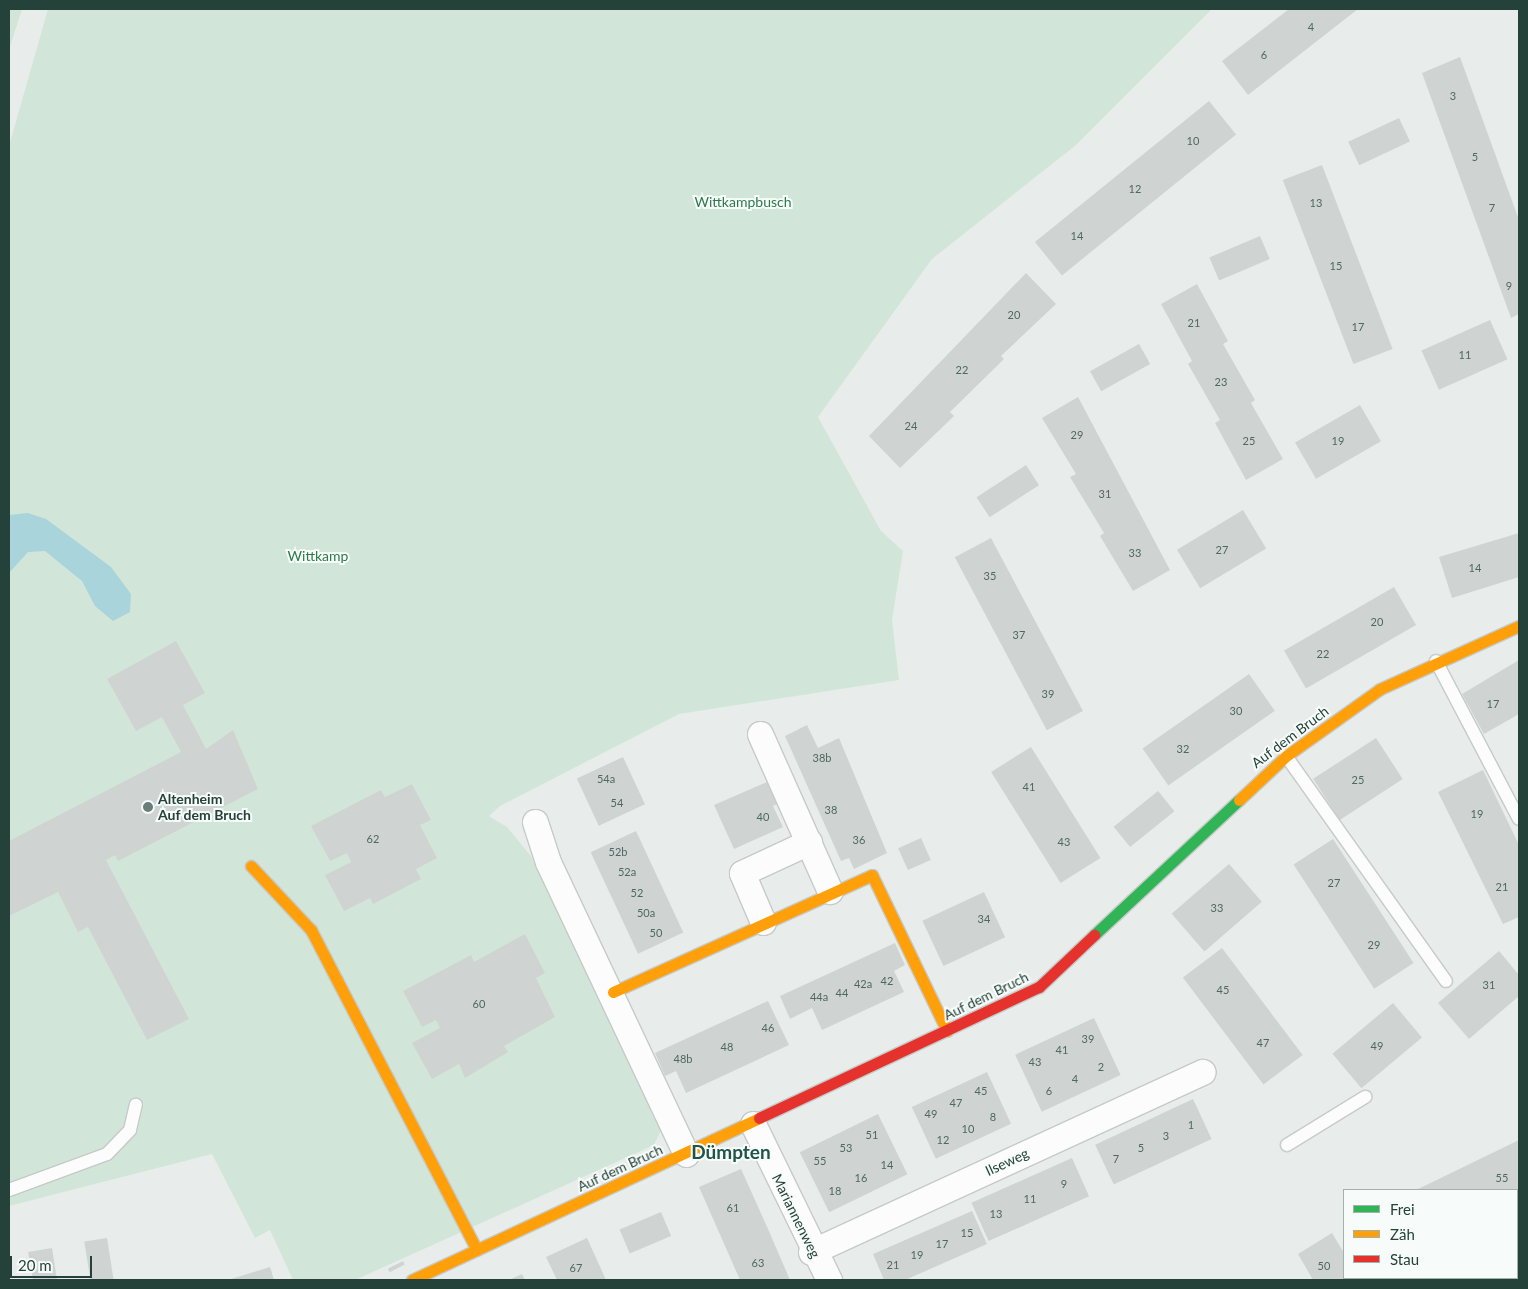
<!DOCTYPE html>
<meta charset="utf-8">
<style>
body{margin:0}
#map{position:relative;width:1528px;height:1289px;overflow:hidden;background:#e8edeb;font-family:Lato,sans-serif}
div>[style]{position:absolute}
.green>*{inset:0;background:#d1e6d8}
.water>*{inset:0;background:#a9d4db}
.building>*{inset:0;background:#cfd4d2;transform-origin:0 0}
.roads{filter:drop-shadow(1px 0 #c5cac8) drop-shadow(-1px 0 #c5cac8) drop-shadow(0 1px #c5cac8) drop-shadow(0 -1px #c5cac8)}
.lane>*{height:12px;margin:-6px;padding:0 6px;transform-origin:6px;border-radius:6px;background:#fcfcfc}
.street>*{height:25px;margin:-12.5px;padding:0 12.5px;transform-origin:12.5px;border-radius:12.5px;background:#fcfcfc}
.fast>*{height:11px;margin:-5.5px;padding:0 5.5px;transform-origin:5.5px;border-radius:5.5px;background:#30b455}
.slow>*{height:11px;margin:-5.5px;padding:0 5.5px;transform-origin:5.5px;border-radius:5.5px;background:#ff9f0a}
.jam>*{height:11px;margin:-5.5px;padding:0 5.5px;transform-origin:5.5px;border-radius:5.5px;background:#e5322d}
.dots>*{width:14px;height:14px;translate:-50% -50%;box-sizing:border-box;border:2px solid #f7fbf9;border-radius:50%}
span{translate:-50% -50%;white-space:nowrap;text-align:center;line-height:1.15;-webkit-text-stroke:4px #f7fbf9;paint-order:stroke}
.number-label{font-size:11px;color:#506761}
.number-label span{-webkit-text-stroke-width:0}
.park-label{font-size:14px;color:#2d7a4b}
.street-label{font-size:14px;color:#24423a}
.poi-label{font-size:14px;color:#24423a;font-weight:700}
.left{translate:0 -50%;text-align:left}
.district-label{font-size:19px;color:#1f5548;font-weight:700}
.frame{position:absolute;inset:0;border:10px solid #24423a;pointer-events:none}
.legend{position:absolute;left:1343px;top:1189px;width:175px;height:90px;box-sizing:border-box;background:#f7fbf9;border:1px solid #a3b1ad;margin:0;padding:6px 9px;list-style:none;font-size:15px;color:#24423a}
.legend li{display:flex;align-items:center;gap:10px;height:25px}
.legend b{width:25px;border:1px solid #a3b1ad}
.scale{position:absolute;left:10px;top:1256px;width:82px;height:22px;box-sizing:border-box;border:2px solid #24423a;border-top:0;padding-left:6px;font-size:15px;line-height:18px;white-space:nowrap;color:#24423a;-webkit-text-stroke:4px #f7fbf9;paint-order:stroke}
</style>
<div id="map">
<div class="green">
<div style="clip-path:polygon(9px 9px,22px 9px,9px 50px)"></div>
<div style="clip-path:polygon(48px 9px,1212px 9px,1076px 145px,932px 259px,818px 417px,881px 531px,903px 551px,892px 620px,899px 680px,679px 714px,500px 806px,489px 816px,507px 827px,531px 856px,662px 1128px,654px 1145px,355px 1280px,293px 1280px,270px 1230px,255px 1238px,212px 1154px,9px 1206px,9px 146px)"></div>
</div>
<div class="water">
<div style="clip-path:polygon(28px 513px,46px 519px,111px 567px,131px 594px,130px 612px,113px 621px,95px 606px,82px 581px,45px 551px,28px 552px,9px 573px,9px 515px)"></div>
</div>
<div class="building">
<div style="clip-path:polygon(1289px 9px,1358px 9px,1248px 95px,1222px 61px)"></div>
<div style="clip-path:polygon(1460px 57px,1519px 220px,1519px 314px,1511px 318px,1422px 73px)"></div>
<div style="left:1209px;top:101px;width:43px;height:224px;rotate:51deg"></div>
<div style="left:1399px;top:118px;width:26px;height:56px;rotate:65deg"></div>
<div style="left:1322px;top:165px;width:197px;height:42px;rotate:69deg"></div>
<div style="left:1260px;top:236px;width:25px;height:55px;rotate:67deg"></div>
<div style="clip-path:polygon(1026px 273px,1056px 304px,1001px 356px,1004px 359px,950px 412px,954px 416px,900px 468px,869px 436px)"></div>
<div style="clip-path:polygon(1197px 284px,1228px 341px,1223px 344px,1255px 400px,1251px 403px,1283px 459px,1246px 480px,1215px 423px,1220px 420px,1188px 364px,1192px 361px,1161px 304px)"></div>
<div style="left:1490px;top:320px;width:43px;height:75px;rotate:66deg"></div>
<div style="left:1139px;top:344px;width:23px;height:56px;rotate:61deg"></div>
<div style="clip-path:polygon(1078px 397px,1170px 570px,1133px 591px,1100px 536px,1104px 533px,1070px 477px,1076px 474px,1042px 418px)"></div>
<div style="left:1360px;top:405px;width:42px;height:75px;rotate:60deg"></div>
<div style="left:1026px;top:465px;width:24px;height:59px;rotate:57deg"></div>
<div style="left:1243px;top:510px;width:45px;height:77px;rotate:59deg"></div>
<div style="clip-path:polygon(1519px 533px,1519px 577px,1452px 598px,1439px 557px)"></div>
<div style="left:991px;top:538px;width:196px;height:41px;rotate:62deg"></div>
<div style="left:1394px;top:587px;width:44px;height:127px;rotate:60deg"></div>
<div style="clip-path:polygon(176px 641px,205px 693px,183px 705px,206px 749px,233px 730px,258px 789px,118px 861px,115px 855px,106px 860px,189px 1019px,147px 1040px,88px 927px,78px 932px,58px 892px,9px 916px,9px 841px,181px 752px,162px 717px,136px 731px,107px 679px)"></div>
<div style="clip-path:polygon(1519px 660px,1519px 714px,1484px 734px,1462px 694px)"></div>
<div style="left:1249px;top:674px;width:45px;height:130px;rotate:55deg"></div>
<div style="clip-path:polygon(807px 725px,818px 748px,839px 738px,887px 853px,854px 869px,849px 858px,841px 861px,785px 736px)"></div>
<div style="left:1376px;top:738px;width:49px;height:75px;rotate:57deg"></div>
<div style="left:1031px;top:747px;width:131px;height:47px;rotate:58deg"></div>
<div style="left:623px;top:757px;width:52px;height:51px;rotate:65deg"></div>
<div style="clip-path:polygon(1483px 770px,1519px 845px,1519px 917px,1503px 924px,1438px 792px)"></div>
<div style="clip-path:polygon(774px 779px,784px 801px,773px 806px,783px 827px,734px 849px,714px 805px)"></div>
<div style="clip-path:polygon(412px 784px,431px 820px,420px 825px,437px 858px,416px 869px,421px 879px,373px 904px,370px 898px,344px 911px,325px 875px,351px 862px,347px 853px,330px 861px,311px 826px,381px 790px,385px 797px)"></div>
<div style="left:1158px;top:791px;width:26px;height:57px;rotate:51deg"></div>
<div style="left:636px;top:831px;width:112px;height:50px;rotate:65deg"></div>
<div style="left:921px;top:838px;width:24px;height:25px;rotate:66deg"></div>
<div style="left:1333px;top:839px;width:148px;height:47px;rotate:57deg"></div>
<div style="left:1229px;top:864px;width:50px;height:76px;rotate:49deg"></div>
<div style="left:984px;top:892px;width:50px;height:68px;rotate:65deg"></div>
<div style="clip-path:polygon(525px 934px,545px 973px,536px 978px,555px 1017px,504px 1046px,508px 1052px,465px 1078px,459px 1064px,432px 1079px,412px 1043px,440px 1028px,436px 1020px,422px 1027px,403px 991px,471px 955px,474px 962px)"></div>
<div style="clip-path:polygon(895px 943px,905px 965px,894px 971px,904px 992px,822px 1030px,812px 1008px,790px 1019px,780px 996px)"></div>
<div style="left:1222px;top:948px;width:134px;height:49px;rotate:53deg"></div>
<div style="clip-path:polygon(1499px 951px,1519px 975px,1519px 996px,1469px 1039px,1438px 1003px)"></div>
<div style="clip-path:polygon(768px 1001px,789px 1045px,686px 1093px,676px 1071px,665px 1076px,655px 1053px)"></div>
<div style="left:1393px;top:1003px;width:45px;height:79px;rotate:50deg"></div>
<div style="left:1094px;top:1018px;width:63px;height:87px;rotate:65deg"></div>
<div style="left:987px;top:1072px;width:57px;height:83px;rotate:65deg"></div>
<div style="left:1193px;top:1099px;width:44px;height:108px;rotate:65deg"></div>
<div style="left:878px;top:1114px;width:67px;height:87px;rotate:64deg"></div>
<div style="clip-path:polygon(1519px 1140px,1519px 1196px,1517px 1190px,1416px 1190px)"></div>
<div style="left:1072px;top:1158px;width:42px;height:110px;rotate:66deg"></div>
<div style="clip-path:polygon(741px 1169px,768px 1229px,790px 1280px,740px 1280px,699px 1187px)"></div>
<div style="clip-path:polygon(972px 1211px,987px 1244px,905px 1280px,884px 1280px,873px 1254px)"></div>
<div style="left:661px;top:1212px;width:26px;height:45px;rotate:67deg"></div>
<div style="clip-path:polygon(1332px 1233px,1344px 1253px,1344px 1278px,1361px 1280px,1313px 1280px,1298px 1254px)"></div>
<div style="left:107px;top:1238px;width:43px;height:23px;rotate:81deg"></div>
<div style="clip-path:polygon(587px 1238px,606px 1280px,557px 1280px,546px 1257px)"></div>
<div style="clip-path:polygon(52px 1248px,57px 1280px,33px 1280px,28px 1252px)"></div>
<div style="left:403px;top:1261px;width:4px;height:17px;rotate:63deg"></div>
<div style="clip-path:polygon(270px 1267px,274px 1280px,228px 1280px)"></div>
<div style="clip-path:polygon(1519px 1267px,1519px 1280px,1500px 1280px,1517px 1278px)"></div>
<div style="clip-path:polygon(522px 1274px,525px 1280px,509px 1280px)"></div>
</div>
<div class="roads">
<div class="lane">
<div style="left:1436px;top:661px;width:178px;rotate:62.3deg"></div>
<div style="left:1286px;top:756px;width:276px;rotate:54.6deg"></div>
<div style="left:1287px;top:1145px;width:92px;rotate:-31.6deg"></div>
<div style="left:9px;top:1190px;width:104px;rotate:-20.2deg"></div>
<div style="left:107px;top:1154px;width:33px;rotate:-46deg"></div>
<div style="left:130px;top:1130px;width:26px;rotate:-77deg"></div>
<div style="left:1517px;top:1223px;width:2px;rotate:-27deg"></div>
</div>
<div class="street">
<div style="left:760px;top:734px;width:172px;rotate:66deg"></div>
<div style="left:535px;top:822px;width:42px;rotate:72deg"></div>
<div style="left:548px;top:862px;width:323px;rotate:64.7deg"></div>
<div style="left:763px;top:922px;width:53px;rotate:-113.2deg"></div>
<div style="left:742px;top:873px;width:74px;rotate:-24.8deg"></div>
<div style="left:753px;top:1124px;width:174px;rotate:64deg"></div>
<div style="left:811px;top:1252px;width:431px;rotate:-24.7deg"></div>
</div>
<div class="fast">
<div style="left:1094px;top:935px;width:198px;rotate:-43deg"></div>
</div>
<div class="slow">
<div style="left:1239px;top:800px;width:64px;rotate:-43.1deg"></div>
<div style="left:1286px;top:756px;width:115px;rotate:-35.5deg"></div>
<div style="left:1380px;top:689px;width:153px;rotate:-24.4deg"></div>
<div style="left:251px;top:866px;width:88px;rotate:46.8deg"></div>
<div style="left:311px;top:930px;width:360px;rotate:62.6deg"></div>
<div style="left:613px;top:992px;width:284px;rotate:-24.3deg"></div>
<div style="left:872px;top:875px;width:173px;rotate:64.3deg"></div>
<div style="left:412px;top:1280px;width:383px;rotate:-25deg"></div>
</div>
<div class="jam">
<div style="left:759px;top:1118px;width:309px;rotate:-25.1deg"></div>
<div style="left:1039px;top:987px;width:76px;rotate:-43.4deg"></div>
</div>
</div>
<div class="dots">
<div style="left:148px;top:807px;background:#697e78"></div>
</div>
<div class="number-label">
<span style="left:1311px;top:27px">4</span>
<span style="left:1264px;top:55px">6</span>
<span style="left:1453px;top:96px">3</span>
<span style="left:1193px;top:141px">10</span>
<span style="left:1475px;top:157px">5</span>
<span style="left:1135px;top:189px">12</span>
<span style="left:1316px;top:203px">13</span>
<span style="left:1492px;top:208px">7</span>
<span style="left:1077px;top:236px">14</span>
<span style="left:1336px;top:266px">15</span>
<span style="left:1509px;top:286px">9</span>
<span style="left:1014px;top:315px">20</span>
<span style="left:1194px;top:323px">21</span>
<span style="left:1358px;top:327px">17</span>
<span style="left:1465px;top:355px">11</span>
<span style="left:962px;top:370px">22</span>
<span style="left:1221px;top:382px">23</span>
<span style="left:911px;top:426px">24</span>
<span style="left:1077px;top:435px">29</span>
<span style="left:1249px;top:441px">25</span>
<span style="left:1338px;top:441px">19</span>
<span style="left:1105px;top:494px">31</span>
<span style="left:1222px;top:550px">27</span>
<span style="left:1135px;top:553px">33</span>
<span style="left:1475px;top:568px">14</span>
<span style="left:990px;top:576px">35</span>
<span style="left:1377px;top:622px">20</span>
<span style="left:1019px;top:635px">37</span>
<span style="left:1323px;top:654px">22</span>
<span style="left:1048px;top:694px">39</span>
<span style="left:1493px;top:704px">17</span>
<span style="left:1236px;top:711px">30</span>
<span style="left:1183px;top:749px">32</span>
<span style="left:822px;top:758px">38b</span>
<span style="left:606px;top:779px">54a</span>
<span style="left:1358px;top:780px">25</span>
<span style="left:1029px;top:787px">41</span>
<span style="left:617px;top:803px">54</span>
<span style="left:831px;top:810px">38</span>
<span style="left:1477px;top:814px">19</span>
<span style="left:763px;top:817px">40</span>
<span style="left:373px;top:839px">62</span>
<span style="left:859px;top:840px">36</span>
<span style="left:1064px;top:842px">43</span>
<span style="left:618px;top:852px">52b</span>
<span style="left:627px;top:872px">52a</span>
<span style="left:1334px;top:883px">27</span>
<span style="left:1502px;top:887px">21</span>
<span style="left:637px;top:893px">52</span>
<span style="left:1217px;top:908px">33</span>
<span style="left:646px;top:913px">50a</span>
<span style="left:984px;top:919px">34</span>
<span style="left:656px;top:933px">50</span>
<span style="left:1374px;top:945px">29</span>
<span style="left:887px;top:981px">42</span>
<span style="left:863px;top:984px">42a</span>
<span style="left:1489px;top:985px">31</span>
<span style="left:1223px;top:990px">45</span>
<span style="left:842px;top:993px">44</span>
<span style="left:819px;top:997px">44a</span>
<span style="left:479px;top:1004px">60</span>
<span style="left:768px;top:1028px">46</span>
<span style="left:1088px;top:1039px">39</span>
<span style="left:1263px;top:1043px">47</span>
<span style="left:1377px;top:1046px">49</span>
<span style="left:727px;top:1047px">48</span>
<span style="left:1062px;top:1050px">41</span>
<span style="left:683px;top:1059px">48b</span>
<span style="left:1035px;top:1062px">43</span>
<span style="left:1101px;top:1067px">2</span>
<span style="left:1075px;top:1079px">4</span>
<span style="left:981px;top:1091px">45</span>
<span style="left:1049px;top:1091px">6</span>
<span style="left:956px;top:1103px">47</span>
<span style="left:931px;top:1114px">49</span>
<span style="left:993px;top:1117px">8</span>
<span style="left:1191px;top:1125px">1</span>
<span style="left:968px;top:1129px">10</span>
<span style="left:872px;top:1135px">51</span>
<span style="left:1166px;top:1136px">3</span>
<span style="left:943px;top:1140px">12</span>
<span style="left:846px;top:1148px">53</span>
<span style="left:1141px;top:1148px">5</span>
<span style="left:1116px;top:1159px">7</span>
<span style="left:820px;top:1161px">55</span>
<span style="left:887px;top:1165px">14</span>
<span style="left:861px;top:1178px">16</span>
<span style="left:1502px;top:1178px">55</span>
<span style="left:1064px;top:1184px">9</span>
<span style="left:835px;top:1191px">18</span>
<span style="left:1030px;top:1199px">11</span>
<span style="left:733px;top:1208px">61</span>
<span style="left:996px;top:1214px">13</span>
<span style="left:967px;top:1233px">15</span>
<span style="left:942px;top:1244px">17</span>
<span style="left:917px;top:1255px">19</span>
<span style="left:758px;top:1263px">63</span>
<span style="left:893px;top:1265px">21</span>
<span style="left:1324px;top:1266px">50</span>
<span style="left:576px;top:1268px">67</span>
</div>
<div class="park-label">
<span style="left:743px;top:202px">Wittkampbusch</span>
<span style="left:318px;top:556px">Wittkamp</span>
</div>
<div class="street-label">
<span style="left:1290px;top:737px;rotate:-37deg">Auf dem Bruch</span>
<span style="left:986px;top:996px;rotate:-26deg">Auf dem Bruch</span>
<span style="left:1007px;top:1162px;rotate:-25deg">Ilseweg</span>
<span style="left:620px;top:1168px;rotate:-25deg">Auf dem Bruch</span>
<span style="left:796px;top:1216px;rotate:64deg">Mariannenweg</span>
</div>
<div class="poi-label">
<span class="left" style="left:158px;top:807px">Altenheim<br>Auf dem Bruch</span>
</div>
<div class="district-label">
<span style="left:731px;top:1152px">Dümpten</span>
</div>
<div class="frame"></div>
<ul class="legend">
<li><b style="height:6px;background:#30b455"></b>Frei</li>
<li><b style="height:6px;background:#ff9f0a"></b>Zäh</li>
<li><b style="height:6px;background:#e5322d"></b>Stau</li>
</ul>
<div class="scale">20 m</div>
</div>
